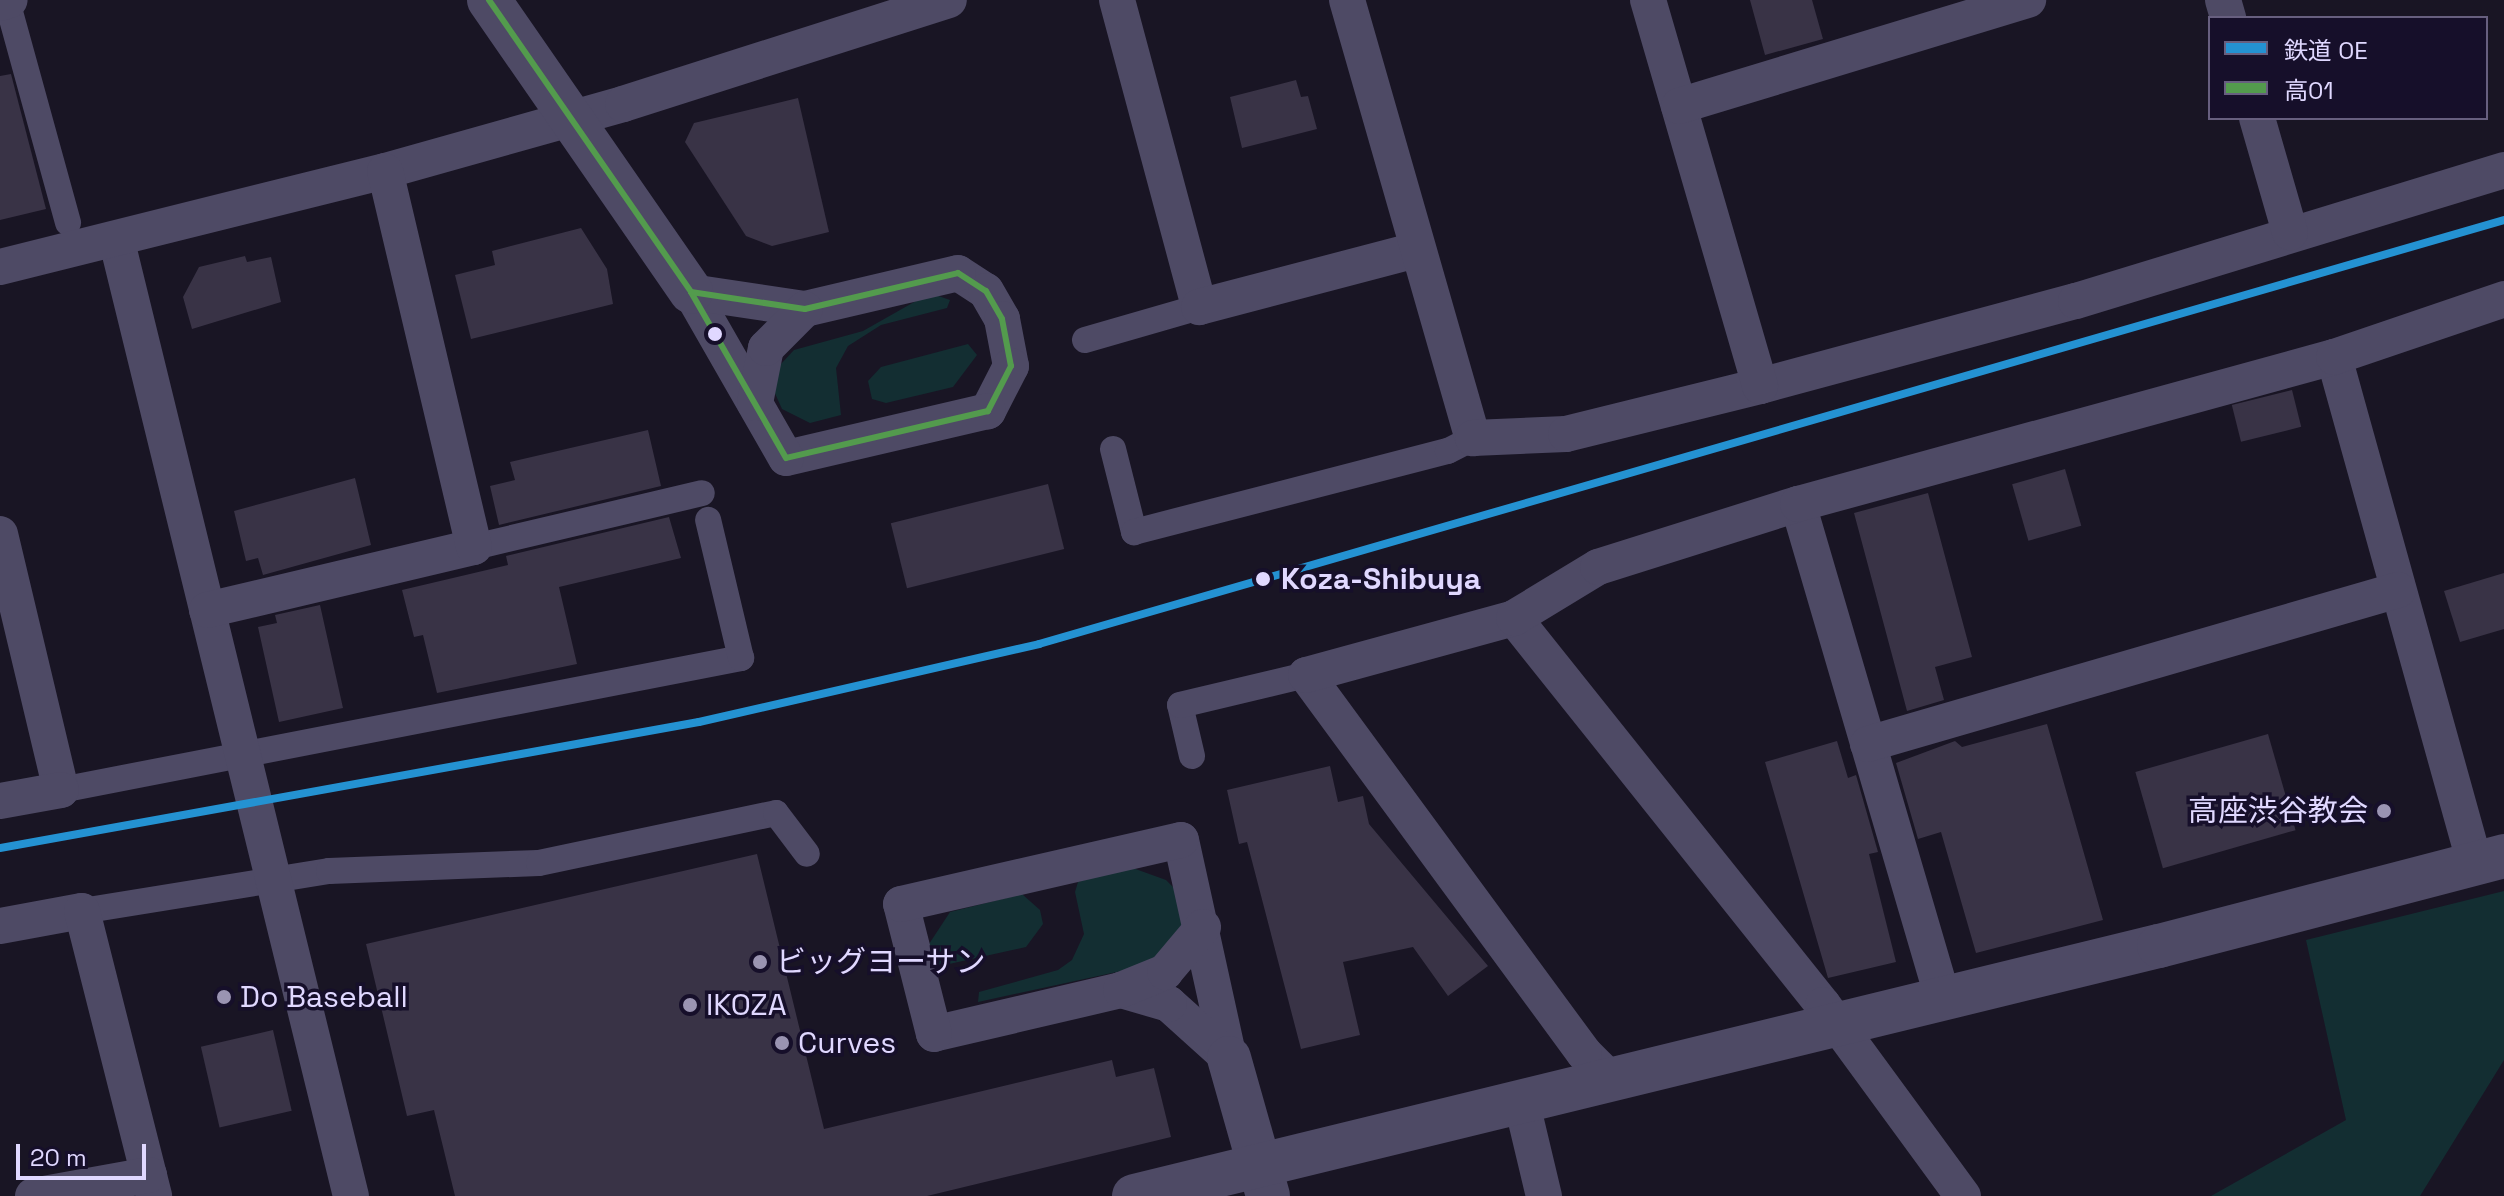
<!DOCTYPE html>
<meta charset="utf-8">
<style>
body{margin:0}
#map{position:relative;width:2504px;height:1196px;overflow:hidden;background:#191524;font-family:"Space Grotesk","Noto Sans JP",sans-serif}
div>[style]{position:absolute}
.green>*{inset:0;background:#132e32}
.building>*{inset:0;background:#393346;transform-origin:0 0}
.pedestrian>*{height:26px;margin:-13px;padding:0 13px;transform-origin:13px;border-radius:13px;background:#4e4a65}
.minor>*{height:36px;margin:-18px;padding:0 18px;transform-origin:18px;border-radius:18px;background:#4e4a65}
.tertiary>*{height:44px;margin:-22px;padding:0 22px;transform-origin:22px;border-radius:22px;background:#4e4a65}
.bus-1>*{height:6px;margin:-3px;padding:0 3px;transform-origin:3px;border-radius:3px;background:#539b4d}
.rail-1>*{height:8px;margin:-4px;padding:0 4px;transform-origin:4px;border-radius:4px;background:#2492d2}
.dots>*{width:22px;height:22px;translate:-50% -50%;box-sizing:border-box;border:4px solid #160f2a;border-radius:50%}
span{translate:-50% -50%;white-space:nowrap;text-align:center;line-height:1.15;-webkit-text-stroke:7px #160f2a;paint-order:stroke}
.stop-label{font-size:30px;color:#e0d8ff;font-weight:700}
.left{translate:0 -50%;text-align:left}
.poi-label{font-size:30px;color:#e0d8ff}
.right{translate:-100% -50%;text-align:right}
.legend{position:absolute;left:2208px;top:16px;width:280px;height:104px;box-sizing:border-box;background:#160f2a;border:2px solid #675f7f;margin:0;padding:10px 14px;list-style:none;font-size:24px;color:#e0d8ff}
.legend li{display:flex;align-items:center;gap:16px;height:40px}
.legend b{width:40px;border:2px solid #675f7f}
.scale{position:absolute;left:16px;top:1144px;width:130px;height:36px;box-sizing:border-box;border:4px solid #e0d8ff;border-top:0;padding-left:10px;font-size:24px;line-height:28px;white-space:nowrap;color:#e0d8ff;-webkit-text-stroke:6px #160f2a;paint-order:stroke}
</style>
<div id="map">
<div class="green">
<div style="clip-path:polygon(930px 293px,950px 300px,947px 308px,881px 325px,848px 346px,836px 368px,841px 415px,810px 423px,782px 409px,773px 389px,780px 365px,794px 350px,863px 331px)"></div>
<div style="clip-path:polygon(968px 344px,977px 355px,953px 387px,886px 403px,872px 399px,868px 381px,881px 367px)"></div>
<div style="clip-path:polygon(1130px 867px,1166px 880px,1177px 891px,1184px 922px,1149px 965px,978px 1002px,979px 992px,1058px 970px,1072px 960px,1084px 934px,1075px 892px,1078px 882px)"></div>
<div style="clip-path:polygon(2504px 891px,2504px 1060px,2420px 1196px,2211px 1196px,2346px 1120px,2306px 940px)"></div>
<div style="clip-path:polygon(1022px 894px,1040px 910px,1043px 924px,1026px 947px,931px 968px,929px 944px,950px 912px)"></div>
</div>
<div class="building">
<div style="clip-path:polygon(1750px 0,1812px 0,1823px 39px,1765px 55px)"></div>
<div style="clip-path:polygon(11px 74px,46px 209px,0 220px,0 76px)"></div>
<div style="clip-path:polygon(1296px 80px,1301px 97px,1308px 96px,1317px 129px,1242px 148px,1230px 97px)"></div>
<div style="clip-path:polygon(798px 98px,829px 232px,772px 246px,746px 236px,685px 142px,694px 123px)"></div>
<div style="clip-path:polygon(581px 228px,607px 269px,613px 304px,471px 339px,455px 275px,495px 265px,492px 251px)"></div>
<div style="clip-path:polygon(245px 256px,247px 262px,271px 257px,281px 302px,192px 329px,183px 297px,199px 267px)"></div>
<div style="left:2292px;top:390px;width:38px;height:62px;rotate:76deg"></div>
<div style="clip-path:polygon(648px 430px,661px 486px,499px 525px,490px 486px,515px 480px,510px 462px)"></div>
<div style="left:2065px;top:469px;width:59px;height:55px;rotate:74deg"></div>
<div style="clip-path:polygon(355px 478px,371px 545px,263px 575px,258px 558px,246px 561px,234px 511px)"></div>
<div style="left:1048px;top:484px;width:67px;height:162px;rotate:76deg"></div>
<div style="clip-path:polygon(1928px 493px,1972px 657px,1935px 667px,1944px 700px,1907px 711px,1854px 513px)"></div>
<div style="clip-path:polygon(669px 517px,681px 558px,559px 587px,577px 664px,437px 693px,423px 635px,414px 637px,402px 590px,508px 565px,506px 556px)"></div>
<div style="clip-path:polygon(2504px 573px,2504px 629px,2460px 642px,2444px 591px)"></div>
<div style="clip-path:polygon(320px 605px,343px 708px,279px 722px,258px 627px,277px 623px,275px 615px)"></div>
<div style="clip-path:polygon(2047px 724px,2103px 920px,1976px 953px,1941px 832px,1918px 839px,1896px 763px,1955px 741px,1962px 747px)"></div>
<div style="left:2268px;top:734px;width:100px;height:138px;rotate:74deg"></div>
<div style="clip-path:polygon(1837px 741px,1848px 778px,1856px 775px,1878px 852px,1869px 854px,1896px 962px,1828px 978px,1765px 762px)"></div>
<div style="clip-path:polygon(1330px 766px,1338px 802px,1363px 796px,1369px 824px,1488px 966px,1448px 996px,1413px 947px,1343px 962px,1360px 1035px,1301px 1049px,1247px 842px,1239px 844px,1227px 790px)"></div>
<div style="clip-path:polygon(757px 854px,824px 1129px,1112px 1060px,1116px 1077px,1154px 1068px,1171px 1137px,927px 1196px,455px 1196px,434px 1110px,407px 1116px,366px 944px)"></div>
<div style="left:273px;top:1030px;width:83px;height:74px;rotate:77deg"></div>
</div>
<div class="pedestrian">
<div style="left:7px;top:1px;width:230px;rotate:74.6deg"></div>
<div style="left:1085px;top:340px;width:119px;rotate:-16.1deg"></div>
<div style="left:1113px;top:449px;width:86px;rotate:75.8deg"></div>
<div style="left:1134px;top:532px;width:324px;rotate:-14.5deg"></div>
<div style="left:1448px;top:451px;width:28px;rotate:-27deg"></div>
<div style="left:474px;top:547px;width:234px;rotate:-13.3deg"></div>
<div style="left:1192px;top:756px;width:52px;rotate:-103.2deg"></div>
<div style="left:1180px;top:705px;width:130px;rotate:-13.4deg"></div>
<div style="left:61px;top:790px;width:693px;rotate:-10.99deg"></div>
<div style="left:741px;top:658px;width:142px;rotate:-103.4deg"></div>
<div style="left:82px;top:911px;width:250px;rotate:-9.2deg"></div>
<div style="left:329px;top:871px;width:210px;rotate:-2.2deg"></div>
<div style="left:539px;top:863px;width:242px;rotate:-11.9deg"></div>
<div style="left:776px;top:813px;width:51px;rotate:52.9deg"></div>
</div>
<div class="minor">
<div style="left:1117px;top:0;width:318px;rotate:75deg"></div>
<div style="left:1199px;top:307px;width:225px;rotate:-14.7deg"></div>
<div style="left:1347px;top:0;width:456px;rotate:74deg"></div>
<div style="left:1473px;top:438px;width:93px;rotate:-2.5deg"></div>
<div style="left:1566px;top:434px;width:200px;rotate:-13.9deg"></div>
<div style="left:1760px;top:386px;width:327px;rotate:-15.1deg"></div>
<div style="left:2076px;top:301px;width:448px;rotate:-17deg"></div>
<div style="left:1648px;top:0;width:402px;rotate:73.8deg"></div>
<div style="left:2223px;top:0;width:19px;rotate:74deg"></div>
<div style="left:0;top:3px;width:10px;rotate:-17deg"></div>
<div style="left:1679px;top:106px;width:365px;rotate:-16.9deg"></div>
<div style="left:2257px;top:118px;width:119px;rotate:73.9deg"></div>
<div style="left:117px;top:242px;width:982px;rotate:76.22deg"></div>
<div style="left:0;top:267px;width:397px;rotate:-14deg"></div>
<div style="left:385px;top:171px;width:247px;rotate:-15.7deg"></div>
<div style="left:623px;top:104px;width:342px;rotate:-17.7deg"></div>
<div style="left:958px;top:273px;width:33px;rotate:33deg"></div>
<div style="left:986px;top:291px;width:32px;rotate:60deg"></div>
<div style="left:1002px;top:319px;width:48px;rotate:79.2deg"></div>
<div style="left:1011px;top:366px;width:51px;rotate:117.1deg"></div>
<div style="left:988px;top:411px;width:207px;rotate:166.9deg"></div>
<div style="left:786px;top:458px;width:191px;rotate:-119.8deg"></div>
<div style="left:691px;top:292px;width:115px;rotate:8.5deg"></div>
<div style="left:805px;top:309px;width:157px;rotate:-13.2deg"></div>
<div style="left:2334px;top:357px;width:526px;rotate:74.46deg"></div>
<div style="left:755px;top:403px;width:56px;rotate:-78.7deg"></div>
<div style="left:766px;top:348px;width:55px;rotate:-45deg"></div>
<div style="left:1798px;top:504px;width:516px;rotate:73.67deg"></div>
<div style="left:0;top:534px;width:263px;rotate:76.6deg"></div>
<div style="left:61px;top:790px;width:62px;rotate:169.8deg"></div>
<div style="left:207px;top:610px;width:274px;rotate:-13.3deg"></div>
<div style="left:474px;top:547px;width:386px;rotate:-103.3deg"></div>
<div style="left:1514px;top:618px;width:495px;rotate:51.4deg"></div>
<div style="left:1823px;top:1005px;width:237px;rotate:53.8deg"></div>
<div style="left:1868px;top:744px;width:552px;rotate:-16.2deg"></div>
<div style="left:1181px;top:840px;width:223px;rotate:77.6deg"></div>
<div style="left:1229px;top:1058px;width:81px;rotate:-138deg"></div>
<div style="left:1169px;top:1004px;width:50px;rotate:-163.7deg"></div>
<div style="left:1121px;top:990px;width:192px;rotate:166.8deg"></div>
<div style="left:934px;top:1034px;width:134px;rotate:-104.2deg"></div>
<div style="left:901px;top:904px;width:287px;rotate:-12.9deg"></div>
<div style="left:0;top:926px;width:83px;rotate:-10.4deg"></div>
<div style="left:82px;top:911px;width:294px;rotate:75.8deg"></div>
<div style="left:1121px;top:990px;width:48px;rotate:-22.2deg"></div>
<div style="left:1165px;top:972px;width:59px;rotate:-49.8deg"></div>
<div style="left:1611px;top:1080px;width:38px;rotate:-135deg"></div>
<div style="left:1584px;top:1053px;width:469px;rotate:-126.3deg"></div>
<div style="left:1306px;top:675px;width:216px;rotate:-15.3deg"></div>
<div style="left:1514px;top:618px;width:98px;rotate:-31.3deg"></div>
<div style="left:1598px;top:567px;width:210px;rotate:-17.5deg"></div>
<div style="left:1798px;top:504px;width:556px;rotate:-15.34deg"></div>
<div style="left:2334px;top:357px;width:180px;rotate:-18.8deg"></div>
<div style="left:1522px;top:1104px;width:95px;rotate:76.6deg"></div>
<div style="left:33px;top:1196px;width:118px;rotate:-10.3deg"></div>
</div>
<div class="tertiary">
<div style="left:489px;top:0;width:355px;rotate:55.3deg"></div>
<div style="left:1229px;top:1058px;width:143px;rotate:74.2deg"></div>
<div style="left:1134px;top:1196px;width:1055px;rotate:-13.71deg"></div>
<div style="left:2159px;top:946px;width:357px;rotate:-14.6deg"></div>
</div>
<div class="bus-1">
<div style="left:489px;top:0;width:355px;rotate:55.3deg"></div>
<div style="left:958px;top:273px;width:33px;rotate:33deg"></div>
<div style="left:986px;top:291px;width:32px;rotate:60deg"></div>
<div style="left:1002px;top:319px;width:48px;rotate:79.2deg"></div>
<div style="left:1011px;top:366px;width:51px;rotate:117.1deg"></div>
<div style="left:988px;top:411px;width:207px;rotate:166.9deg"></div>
<div style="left:786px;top:458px;width:191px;rotate:-119.8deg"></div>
<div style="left:691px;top:292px;width:115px;rotate:8.5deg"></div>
<div style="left:805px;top:309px;width:157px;rotate:-13.2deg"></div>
</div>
<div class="rail-1">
<div style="left:0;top:848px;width:710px;rotate:-10.22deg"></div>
<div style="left:699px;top:722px;width:349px;rotate:-12.9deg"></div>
<div style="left:1039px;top:644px;width:1525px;rotate:-16.14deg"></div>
</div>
<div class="dots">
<div style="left:715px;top:334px;background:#e0d8ff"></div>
<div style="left:1263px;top:579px;background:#e0d8ff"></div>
<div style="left:2384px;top:811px;background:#9a94b2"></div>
<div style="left:760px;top:962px;background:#9a94b2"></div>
<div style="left:224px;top:997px;background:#9a94b2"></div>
<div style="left:690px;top:1005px;background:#9a94b2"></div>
<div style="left:782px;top:1043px;background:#9a94b2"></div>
</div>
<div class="stop-label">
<span class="left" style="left:1281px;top:579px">Koza-Shibuya</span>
</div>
<div class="poi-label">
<span class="right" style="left:2368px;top:811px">高座渋谷教会</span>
<span class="left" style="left:776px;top:962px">ビッグヨーサン</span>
<span class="left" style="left:240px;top:997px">Do Baseball</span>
<span class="left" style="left:706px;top:1005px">IKOZA</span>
<span class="left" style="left:798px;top:1043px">Curves</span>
</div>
<ul class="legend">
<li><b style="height:10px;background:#2492d2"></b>鉄道 OE</li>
<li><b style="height:10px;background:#539b4d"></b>高01</li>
</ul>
<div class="scale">20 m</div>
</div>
